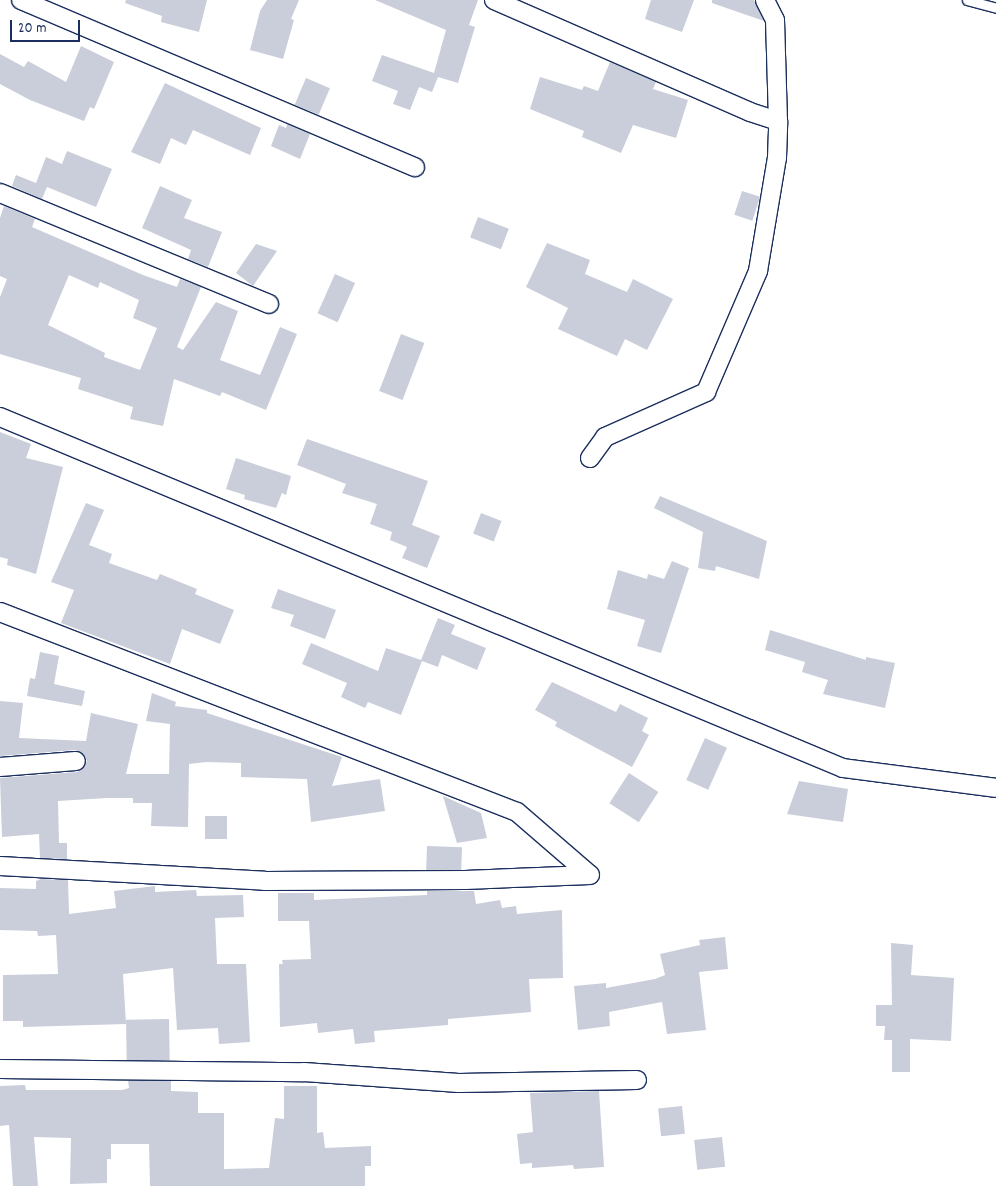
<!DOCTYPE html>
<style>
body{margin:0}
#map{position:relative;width:996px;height:1186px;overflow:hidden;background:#fff;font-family:Dekko,sans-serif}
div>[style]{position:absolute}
.building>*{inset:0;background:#caceda;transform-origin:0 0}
.roads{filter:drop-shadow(1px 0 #1b2f5e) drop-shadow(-1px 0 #1b2f5e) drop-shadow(0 1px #1b2f5e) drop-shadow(0 -1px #1b2f5e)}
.lane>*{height:9px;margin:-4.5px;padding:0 4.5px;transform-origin:4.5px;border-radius:4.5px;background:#fff}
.street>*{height:18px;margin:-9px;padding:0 9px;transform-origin:9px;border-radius:9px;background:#fff}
span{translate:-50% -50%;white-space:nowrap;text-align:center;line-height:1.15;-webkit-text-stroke:4.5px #fff;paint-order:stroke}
.scale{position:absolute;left:10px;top:20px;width:70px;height:22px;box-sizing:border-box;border:2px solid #1b2f5e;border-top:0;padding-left:6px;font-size:15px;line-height:18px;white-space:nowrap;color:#1b2f5e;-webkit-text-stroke:4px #fff;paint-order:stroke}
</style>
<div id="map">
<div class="building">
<div style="clip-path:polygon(126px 0,207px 0,199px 32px,161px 22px,162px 16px,125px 3px)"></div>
<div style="clip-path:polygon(267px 0,299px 0,291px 19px,294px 20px,283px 59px,250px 50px,260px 11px)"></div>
<div style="clip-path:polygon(375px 0,478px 0,469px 25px,475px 27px,458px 83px,438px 77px,432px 92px,419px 87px,410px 110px,393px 104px,398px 91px,372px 81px,382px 55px,434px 73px,446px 30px)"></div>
<div style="clip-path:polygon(651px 0,694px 0,682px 32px,645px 19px)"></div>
<div style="clip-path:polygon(712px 0,754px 0,764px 21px,712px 3px)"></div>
<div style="clip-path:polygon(81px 46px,114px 62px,94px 109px,90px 107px,84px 121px,30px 100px,0 84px,0 54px,24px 67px,28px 61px,66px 82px)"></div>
<div style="clip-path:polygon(610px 62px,656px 82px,653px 89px,688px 100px,676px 138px,633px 125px,621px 153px,582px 137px,584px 131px,530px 109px,540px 77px,582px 90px,584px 86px,598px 91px)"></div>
<div style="left:306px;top:78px;width:26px;height:29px;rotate:23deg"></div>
<div style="clip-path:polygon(165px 83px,261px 128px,250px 155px,193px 130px,186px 145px,171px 138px,160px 164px,131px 152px)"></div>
<div style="clip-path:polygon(287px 124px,310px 134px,300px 159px,271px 146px,279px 125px,286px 128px)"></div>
<div style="clip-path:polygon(67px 151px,112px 169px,96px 207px,47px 187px,42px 199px,12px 186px,16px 175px,36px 183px,46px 157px,62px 164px)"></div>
<div style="clip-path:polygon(160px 186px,192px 200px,184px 218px,222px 232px,208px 267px,188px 259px,191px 250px,142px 228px)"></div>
<div style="left:742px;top:191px;width:19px;height:25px;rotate:18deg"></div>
<div style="clip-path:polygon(evenodd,4px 206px,35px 219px,32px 227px,143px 275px,177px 287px,180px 279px,201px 287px,177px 347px,183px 350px,216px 302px,238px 311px,220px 360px,260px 375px,280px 327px,297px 334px,266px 410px,222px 392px,220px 396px,174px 379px,163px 426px,130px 419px,133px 407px,78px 389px,81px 378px,0 354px,0 297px,7px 279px,0 276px,0 218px,4px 206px,69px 275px,98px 288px,100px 282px,139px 300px,133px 318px,157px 328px,140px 370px,104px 357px,105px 353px,48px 325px,69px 275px)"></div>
<div style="left:478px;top:217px;width:33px;height:22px;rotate:21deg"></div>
<div style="clip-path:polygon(547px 243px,590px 260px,585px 274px,627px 292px,633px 279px,673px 299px,647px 350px,625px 339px,617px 356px,558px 329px,568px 308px,526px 287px)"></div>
<div style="clip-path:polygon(256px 244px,277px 251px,253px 286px,236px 273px)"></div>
<div style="left:335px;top:274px;width:22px;height:43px;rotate:24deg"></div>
<div style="left:401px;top:334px;width:25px;height:61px;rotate:21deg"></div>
<div style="clip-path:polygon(0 432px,31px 444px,26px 458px,63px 467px,36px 574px,7px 565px,8px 559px,0 557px)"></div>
<div style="clip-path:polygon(307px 439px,428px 481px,412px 525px,440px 536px,427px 568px,402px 558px,407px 547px,390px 540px,392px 532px,370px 524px,377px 504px,342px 493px,346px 484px,297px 465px)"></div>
<div style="clip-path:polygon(236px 458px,291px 476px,286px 495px,282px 493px,276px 508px,244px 499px,245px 495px,226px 489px)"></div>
<div style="clip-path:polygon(660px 496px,767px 541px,759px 579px,716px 566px,715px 571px,698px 568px,703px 532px,654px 508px)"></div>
<div style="clip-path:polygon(86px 503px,104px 510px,89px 545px,112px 554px,109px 563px,157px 580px,160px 574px,197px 589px,195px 594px,234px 610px,220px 644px,182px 629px,170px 664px,61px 623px,74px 590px,51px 582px)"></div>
<div style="left:481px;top:513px;width:22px;height:22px;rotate:21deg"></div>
<div style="clip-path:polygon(672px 561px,689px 568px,661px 653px,637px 646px,645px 620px,607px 609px,618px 570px,647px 579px,648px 574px,664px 579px)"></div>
<div style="clip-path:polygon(278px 589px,336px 610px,325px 639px,290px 626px,294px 615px,271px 608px)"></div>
<div style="clip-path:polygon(438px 618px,455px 625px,451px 634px,486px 648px,477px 670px,442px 655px,438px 667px,422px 661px,401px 715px,368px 702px,365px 708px,341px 697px,347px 683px,302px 664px,311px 643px,378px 671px,386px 648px,421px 660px)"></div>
<div style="clip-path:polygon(770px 630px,866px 660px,866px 657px,895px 663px,885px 708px,823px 694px,828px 680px,802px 672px,805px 662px,765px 650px)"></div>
<div style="clip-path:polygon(40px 652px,59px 656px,54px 684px,85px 691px,82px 706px,27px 696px,30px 678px,35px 679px)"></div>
<div style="clip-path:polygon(552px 682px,616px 712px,620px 704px,648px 718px,642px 731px,649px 735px,632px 767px,555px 726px,557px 722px,535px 710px)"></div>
<div style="clip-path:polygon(152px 693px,176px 702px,175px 706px,207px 710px,207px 713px,342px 757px,332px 786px,380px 779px,385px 811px,311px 822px,307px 779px,241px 777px,241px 763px,206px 762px,189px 764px,188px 827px,151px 826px,152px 803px,133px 803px,133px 798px,107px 798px,58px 801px,59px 843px,67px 843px,67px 859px,40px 858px,39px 834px,2px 837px,0 778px,77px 772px,82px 769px,87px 761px,84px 755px,75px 750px,0 756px,0 701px,23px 703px,19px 738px,86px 741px,91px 713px,138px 724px,126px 774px,169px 774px,170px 724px,146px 721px)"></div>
<div style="left:705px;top:738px;width:24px;height:46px;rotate:24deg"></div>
<div style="left:629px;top:773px;width:35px;height:36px;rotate:33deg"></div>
<div style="clip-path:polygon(799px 781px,848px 789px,843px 822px,787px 814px)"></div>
<div style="clip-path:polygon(443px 796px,481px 813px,487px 838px,457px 843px)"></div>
<div style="left:205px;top:816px;width:22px;height:23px"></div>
<div style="left:427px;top:846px;width:35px;height:24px;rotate:2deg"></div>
<div style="clip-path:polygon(41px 879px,68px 880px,69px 914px,116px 908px,114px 891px,155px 886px,155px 892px,196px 890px,197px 896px,243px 895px,244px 917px,215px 918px,217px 964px,246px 964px,250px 1042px,219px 1044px,218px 1028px,177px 1030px,173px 968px,123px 974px,126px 1024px,23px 1027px,23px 1021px,3px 1021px,3px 975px,58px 974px,56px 935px,38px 936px,37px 931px,0 930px,0 888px,36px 889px,36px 881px)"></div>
<div style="clip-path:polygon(427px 891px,474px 891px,476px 904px,500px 900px,502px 908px,516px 906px,517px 914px,562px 910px,563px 978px,529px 979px,531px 1012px,448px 1019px,448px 1025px,374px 1031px,375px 1042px,355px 1044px,353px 1029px,318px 1033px,317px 1023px,280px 1027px,279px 964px,283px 964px,282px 960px,311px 959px,309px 921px,278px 921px,278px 893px,314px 893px,314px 900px,427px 895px)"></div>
<div style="clip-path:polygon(725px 937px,728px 969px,699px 972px,706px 1030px,667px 1034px,662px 1002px,609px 1012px,610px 1026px,578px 1030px,574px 986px,606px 983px,606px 988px,655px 979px,665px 975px,660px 954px,700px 945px,699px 940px)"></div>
<div style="clip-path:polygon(891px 943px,913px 945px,911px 975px,954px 978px,951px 1041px,910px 1039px,910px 1072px,892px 1072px,892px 1040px,884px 1040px,885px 1026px,876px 1026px,876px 1005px,892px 1005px)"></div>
<div style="left:169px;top:1019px;width:41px;height:43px;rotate:89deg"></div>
<div style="clip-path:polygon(128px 1081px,171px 1081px,171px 1091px,198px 1092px,198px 1113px,224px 1113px,224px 1169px,269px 1168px,275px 1118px,284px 1119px,284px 1086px,317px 1086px,317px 1133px,323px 1132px,325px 1148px,371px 1146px,371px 1166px,365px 1166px,365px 1186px,150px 1186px,149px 1144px,111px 1144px,111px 1159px,107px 1159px,107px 1183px,70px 1184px,71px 1138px,34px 1137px,38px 1186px,13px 1186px,9px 1125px,0 1126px,0 1086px,25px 1085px,26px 1090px,122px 1090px,129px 1088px)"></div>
<div style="clip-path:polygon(599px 1091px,604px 1167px,574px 1169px,573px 1165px,532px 1168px,532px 1163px,520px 1164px,517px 1134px,533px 1132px,530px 1093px)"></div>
<div style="left:682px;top:1106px;width:28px;height:24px;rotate:84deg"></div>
<div style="left:722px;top:1137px;width:30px;height:28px;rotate:84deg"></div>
</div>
<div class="roads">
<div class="lane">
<div style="left:967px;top:0;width:30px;rotate:15deg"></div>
</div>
<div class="street">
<div style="left:21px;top:0;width:428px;rotate:23deg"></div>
<div style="left:494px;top:0;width:279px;rotate:23.6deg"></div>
<div style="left:750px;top:112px;width:29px;rotate:18deg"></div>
<div style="left:0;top:193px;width:291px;rotate:22.4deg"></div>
<div style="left:0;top:417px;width:913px;rotate:22.61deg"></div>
<div style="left:843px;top:768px;width:154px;rotate:7.4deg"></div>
<div style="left:590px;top:458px;width:26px;rotate:-54deg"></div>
<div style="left:605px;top:437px;width:111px;rotate:-24deg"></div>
<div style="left:706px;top:392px;width:132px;rotate:-66.7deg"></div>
<div style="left:758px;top:271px;width:115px;rotate:-80.5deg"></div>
<div style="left:777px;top:158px;width:37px;rotate:-88deg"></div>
<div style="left:778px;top:121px;width:101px;rotate:-91.7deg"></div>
<div style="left:775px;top:20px;width:22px;rotate:-117deg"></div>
<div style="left:0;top:612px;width:554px;rotate:21.15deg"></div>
<div style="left:517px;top:812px;width:96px;rotate:40.8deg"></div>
<div style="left:0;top:767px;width:76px;rotate:-4.5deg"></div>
<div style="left:0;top:866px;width:265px;rotate:3.2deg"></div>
<div style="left:265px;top:881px;width:200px;rotate:-0.3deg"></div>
<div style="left:465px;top:880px;width:125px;rotate:-2.3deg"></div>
<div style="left:0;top:1069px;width:304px;rotate:0.6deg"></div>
<div style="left:304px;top:1072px;width:155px;rotate:4.1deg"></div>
<div style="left:459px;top:1083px;width:178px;rotate:-1deg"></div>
</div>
</div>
<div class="scale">20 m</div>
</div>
